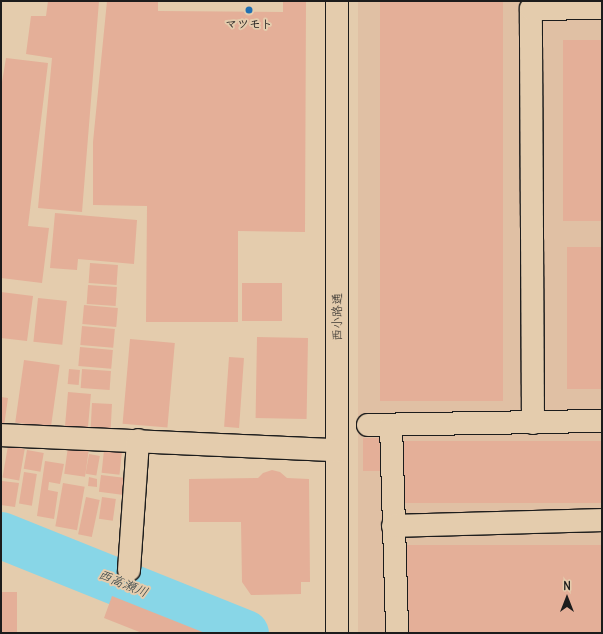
<!DOCTYPE html>
<meta charset="utf-8">
<style>
body{margin:0}
#map{position:relative;width:603px;height:634px;overflow:hidden;background:#e4ccad;font-family:Delius,"Klee One",sans-serif}
div>[style]{position:absolute}
.built>*{inset:0;background:#e0c0a4;transform-origin:0 0}
.river>*{height:47px;margin:-23.5px;padding:0 23.5px;transform-origin:23.5px;border-radius:23.5px;background:#88d6e7}
.building>*{inset:0;background:#e4af98;transform-origin:0 0}
.roads{filter:drop-shadow(1px 0 #1c1c1c) drop-shadow(-1px 0 #1c1c1c) drop-shadow(0 1px #1c1c1c) drop-shadow(0 -1px #1c1c1c)}
.minor>*{height:22px;margin:-11px;padding:0 11px;transform-origin:11px;border-radius:11px;background:#e4ccad}
.dots>*{width:11px;height:11px;translate:-50% -50%;box-sizing:border-box;border:2px solid #e4ccad;border-radius:50%}
span{translate:-50% -50%;white-space:nowrap;text-align:center;line-height:1.15;-webkit-text-stroke:4px #e4ccad;paint-order:stroke}
.poi-label{font-size:12px;color:#1c1c1c;font-weight:700}
.street-label{font-size:12px;color:#1c1c1c}
.water-label{font-size:13px;color:#324145;font-style:italic}
.frame{position:absolute;inset:0;border:2px solid #1c1c1c;pointer-events:none}
.north{position:absolute;left:547px;top:578px;width:40px;height:40px;-webkit-text-stroke:3px #e4ccad;paint-order:stroke;rotate:0deg;font-size:11px;font-weight:700;line-height:16px;text-align:center;color:#1c1c1c}
.north::after{content:'';display:block;margin:auto;width:14px;height:18px;background:#1c1c1c;clip-path:polygon(50% 0,100% 100%,50% 72%,0 100%)}
</style>
<div id="map">
<div class="built">
<div style="left:358px;top:1px;width:244px;height:632px"></div>
</div>
<div class="river">
<div style="left:1px;top:535px;width:263px;rotate:21.9deg"></div>
</div>
<div class="building">
<div style="clip-path:polygon(48px 1px,99px 1px,82px 212px,38px 208px,52px 58px,26px 54px,31px 16px,46px 16px)"></div>
<div style="clip-path:polygon(107px 1px,158px 1px,158px 11px,283px 12px,283px 1px,306px 1px,305px 232px,238px 231px,238px 322px,146px 322px,147px 206px,93px 205px,93px 142px)"></div>
<div style="left:380px;top:1px;width:123px;height:400px"></div>
<div style="left:602px;top:40px;width:181px;height:39px;rotate:90deg"></div>
<div style="clip-path:polygon(6px 58px,48px 63px,28px 226px,49px 228px,42px 283px,1px 278px,1px 88px)"></div>
<div style="clip-path:polygon(55px 213px,137px 220px,134px 264px,78px 259px,77px 270px,50px 268px)"></div>
<div style="left:567px;top:247px;width:35px;height:142px"></div>
<div style="left:90px;top:263px;width:28px;height:20px;rotate:4deg"></div>
<div style="left:242px;top:283px;width:40px;height:38px"></div>
<div style="left:88px;top:285px;width:29px;height:19px;rotate:4deg"></div>
<div style="clip-path:polygon(1px 292px,33px 296px,27px 341px,1px 338px)"></div>
<div style="left:38px;top:298px;width:29px;height:44px;rotate:6deg"></div>
<div style="left:84px;top:305px;width:34px;height:19px;rotate:5deg"></div>
<div style="left:82px;top:326px;width:33px;height:19px;rotate:5deg"></div>
<div style="left:257px;top:337px;width:51px;height:81px;rotate:1deg"></div>
<div style="left:130px;top:339px;width:45px;height:85px;rotate:5deg"></div>
<div style="left:80px;top:347px;width:33px;height:19px;rotate:5deg"></div>
<div style="left:229px;top:357px;width:15px;height:70px;rotate:4deg"></div>
<div style="left:24px;top:360px;width:36px;height:63px;rotate:8deg"></div>
<div style="left:69px;top:369px;width:11px;height:15px;rotate:5deg"></div>
<div style="left:82px;top:369px;width:29px;height:19px;rotate:4deg"></div>
<div style="left:68px;top:392px;width:23px;height:36px;rotate:5deg"></div>
<div style="clip-path:polygon(1px 397px,8px 398px,4px 426px,1px 425px)"></div>
<div style="left:92px;top:403px;width:20px;height:27px;rotate:3deg"></div>
<div style="left:384px;top:438px;width:33px;height:21px;rotate:90deg"></div>
<div style="left:602px;top:441px;width:62px;height:204px;rotate:90deg"></div>
<div style="left:8px;top:446px;width:17px;height:32px;rotate:10deg"></div>
<div style="left:68px;top:447px;width:21px;height:27px;rotate:8deg"></div>
<div style="left:27px;top:450px;width:17px;height:19px;rotate:10deg"></div>
<div style="left:104px;top:450px;width:18px;height:23px;rotate:6deg"></div>
<div style="left:89px;top:454px;width:11px;height:20px;rotate:10deg"></div>
<div style="clip-path:polygon(45px 461px,64px 464px,60px 484px,49px 482px,48px 490px,58px 492px,54px 519px,37px 516px)"></div>
<div style="clip-path:polygon(272px 470px,280px 472px,287px 478px,309px 479px,310px 582px,301px 582px,301px 594px,251px 595px,242px 582px,241px 522px,189px 522px,189px 479px,258px 478px,263px 473px)"></div>
<div style="left:24px;top:472px;width:13px;height:32px;rotate:9deg"></div>
<div style="left:101px;top:475px;width:25px;height:17px;rotate:7deg"></div>
<div style="clip-path:polygon(89px 477px,97px 479px,97px 487px,88px 486px)"></div>
<div style="clip-path:polygon(2px 481px,19px 483px,15px 507px,1px 505px)"></div>
<div style="left:63px;top:483px;width:22px;height:44px;rotate:10deg"></div>
<div style="left:86px;top:497px;width:14px;height:38px;rotate:12deg"></div>
<div style="left:102px;top:497px;width:14px;height:22px;rotate:8deg"></div>
<div style="left:602px;top:545px;width:88px;height:199px;rotate:90deg"></div>
<div style="left:1px;top:592px;width:16px;height:41px"></div>
<div style="clip-path:polygon(112px 596px,205px 633px,142px 633px,104px 618px)"></div>
</div>
<div class="roads">
<div class="minor">
<div style="left:337px;top:1px;width:632px;rotate:90deg"></div>
<div style="left:533px;top:423px;width:414px;rotate:-90.3deg"></div>
<div style="left:531px;top:9px;width:71px;rotate:-0.8deg"></div>
<div style="left:368px;top:425px;width:234px;rotate:-1deg"></div>
<div style="left:391px;top:425px;width:208px;rotate:88.3deg"></div>
<div style="left:1px;top:435px;width:336px;rotate:2.6deg"></div>
<div style="left:393px;top:526px;width:209px;rotate:-1.6deg"></div>
<div style="left:129px;top:570px;width:130px;rotate:-86deg"></div>
</div>
</div>
<div class="dots">
<div style="left:249px;top:10px;background:#1f6fb2"></div>
</div>
<div class="poi-label">
<span style="left:249px;top:24px">マツモト</span>
</div>
<div class="street-label">
<span style="left:337px;top:317px;rotate:-90deg">西小路通</span>
</div>
<div class="water-label">
<span style="left:123px;top:584px;rotate:22deg">西高瀬川</span>
</div>
<div class="frame"></div>
<div class="north">N</div>
</div>
